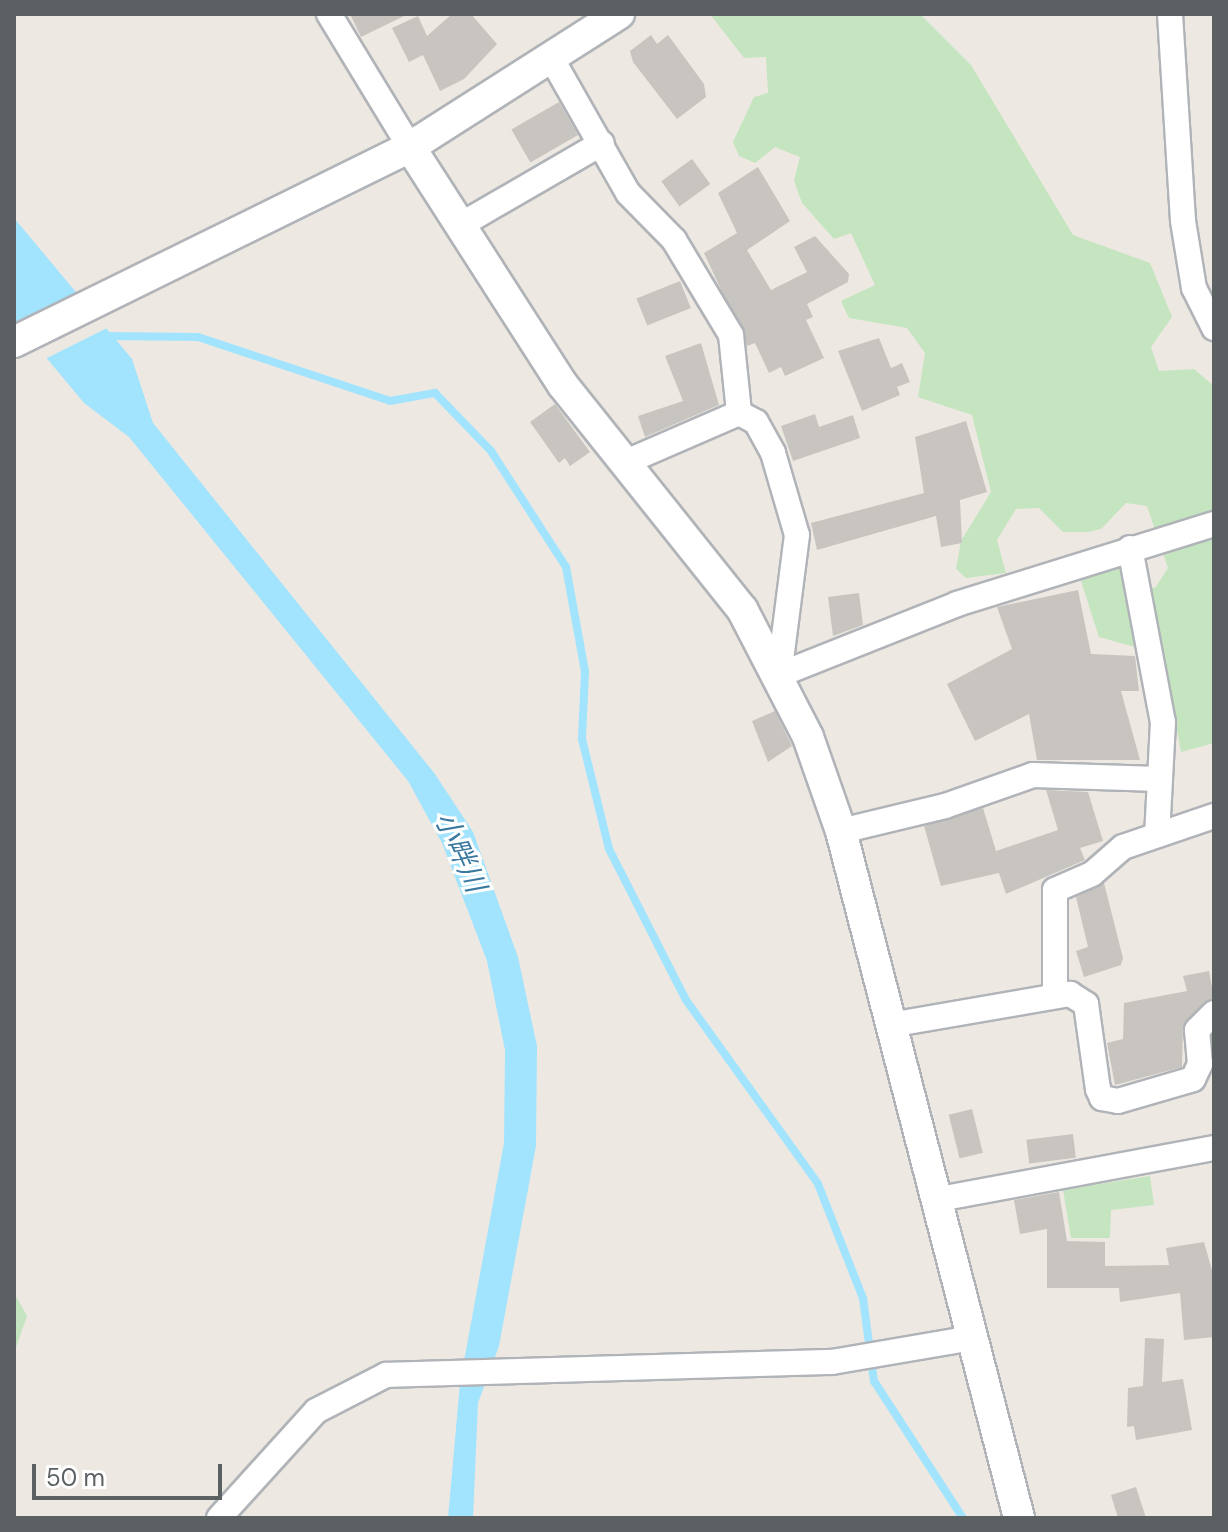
<!DOCTYPE html>
<meta charset="utf-8">
<style>
body{margin:0}
#map{position:relative;width:1228px;height:1532px;overflow:hidden;background:#ede9e2;font-family:"DM Sans","Noto Sans JP",sans-serif}
div>[style]{position:absolute}
.green>*{inset:0;background:#c4e5bf}
.water>*{inset:0;background:#a2e3fe}
.pier>*{inset:0;background:#ede9e2}
.stream>*{height:8px;margin:-4px;padding:0 4px;transform-origin:4px;border-radius:4px;background:#a2e3fe}
.building>*{inset:0;background:#c8c4bf;transform-origin:0 0}
.roads{filter:drop-shadow(2px 0 #b0b4b8) drop-shadow(-2px 0 #b0b4b8) drop-shadow(0 2px #b0b4b8) drop-shadow(0 -2px #b0b4b8)}
.minor>*{height:24px;margin:-12px;padding:0 12px;transform-origin:12px;border-radius:12px;background:#fff}
.tertiary>*{height:30px;margin:-15px;padding:0 15px;transform-origin:15px;border-radius:15px;background:#fff}
span{translate:-50% -50%;white-space:nowrap;text-align:center;line-height:1.15;-webkit-text-stroke:6px #fff;paint-order:stroke}
.water-label{font-size:28px;color:#3a799f;font-style:italic}
.frame{position:absolute;inset:0;border:16px solid #5b6063;pointer-events:none}
.scale{position:absolute;left:32px;top:1464px;width:190px;height:36px;box-sizing:border-box;border:4px solid #5b6063;border-top:0;padding-left:10px;font-size:24px;line-height:28px;white-space:nowrap;color:#5b6063;-webkit-text-stroke:6px #fff;paint-order:stroke}
</style>
<div id="map">
<div class="green">
<div style="clip-path:polygon(710px 14px,920px 14px,971px 65px,1073px 235px,1150px 263px,1172px 317px,1151px 347px,1159px 371px,1194px 369px,1214px 386px,1214px 743px,1181px 752px,1174px 713px,1167px 700px,1149px 699px,1135px 647px,1099px 637px,1078px 572px,1119px 559px,1127px 578px,1155px 588px,1168px 568px,1147px 506px,1126px 503px,1101px 529px,1088px 532px,1063px 532px,1039px 508px,1016px 509px,997px 540px,1006px 573px,966px 578px,956px 569px,961px 541px,991px 492px,972px 415px,918px 397px,925px 353px,907px 328px,849px 318px,841px 301px,875px 285px,851px 233px,834px 239px,802px 203px,794px 181px,800px 157px,775px 147px,755px 163px,739px 156px,733px 142px,754px 97px,768px 93px,766px 57px,744px 58px)"></div>
<div style="clip-path:polygon(1150px 1176px,1154px 1205px,1111px 1210px,1110px 1238px,1071px 1238px,1063px 1190px)"></div>
<div style="clip-path:polygon(14px 1293px,27px 1316px,14px 1353px)"></div>
</div>
<div class="water">
<div style="clip-path:polygon(14px 218px,132px 359px,153px 423px,435px 774px,473px 832px,518px 957px,537px 1046px,536px 1146px,499px 1346px,478px 1403px,473px 1518px,448px 1518px,460px 1383px,504px 1143px,505px 1050px,487px 961px,442px 843px,408px 781px,129px 437px,84px 403px,14px 319px)"></div>
</div>
<div class="pier">
<div style="clip-path:polygon(84px 293px,111px 326px,43px 360px,14px 324px)"></div>
</div>
<div class="stream">
<div style="left:104px;top:336px;width:94px;rotate:0.6deg"></div>
<div style="left:198px;top:337px;width:202px;rotate:18.4deg"></div>
<div style="left:390px;top:401px;width:46px;rotate:-10.1deg"></div>
<div style="left:435px;top:393px;width:81px;rotate:46deg"></div>
<div style="left:491px;top:451px;width:138px;rotate:57.1deg"></div>
<div style="left:566px;top:567px;width:107px;rotate:79.7deg"></div>
<div style="left:585px;top:672px;width:67px;rotate:92.6deg"></div>
<div style="left:582px;top:739px;width:113px;rotate:76.2deg"></div>
<div style="left:609px;top:849px;width:169px;rotate:63deg"></div>
<div style="left:686px;top:1000px;width:226px;rotate:54.3deg"></div>
<div style="left:818px;top:1184px;width:123px;rotate:68.5deg"></div>
<div style="left:863px;top:1298px;width:84px;rotate:82.5deg"></div>
<div style="left:874px;top:1381px;width:163px;rotate:57deg"></div>
</div>
<div class="building">
<div style="clip-path:polygon(350px 14px,408px 14px,361px 37px)"></div>
<div style="clip-path:polygon(452px 14px,471px 14px,497px 44px,464px 79px,440px 91px,423px 55px,409px 62px,392px 28px,418px 16px,427px 36px)"></div>
<div style="clip-path:polygon(651px 35px,657px 44px,668px 35px,704px 84px,706px 97px,677px 119px,633px 62px,630px 51px)"></div>
<div style="left:559px;top:102px;width:38px;height:55px;rotate:60deg"></div>
<div style="left:692px;top:159px;width:31px;height:38px;rotate:54deg"></div>
<div style="clip-path:polygon(758px 167px,790px 221px,747px 250px,771px 290px,807px 272px,794px 247px,815px 236px,849px 274px,848px 282px,807px 304px,813px 317px,806px 320px,824px 358px,785px 376px,781px 367px,769px 373px,755px 343px,747px 346px,704px 253px,737px 233px,718px 193px)"></div>
<div style="left:680px;top:281px;width:29px;height:47px;rotate:68deg"></div>
<div style="clip-path:polygon(879px 338px,891px 368px,902px 363px,910px 382px,897px 387px,900px 395px,862px 411px,838px 351px)"></div>
<div style="clip-path:polygon(701px 343px,719px 405px,645px 437px,638px 416px,683px 401px,665px 356px)"></div>
<div style="clip-path:polygon(555px 404px,590px 452px,570px 466px,565px 458px,559px 463px,530px 422px)"></div>
<div style="clip-path:polygon(815px 414px,819px 427px,853px 415px,860px 438px,793px 461px,781px 426px)"></div>
<div style="clip-path:polygon(966px 421px,987px 492px,960px 500px,962px 543px,941px 547px,936px 516px,817px 550px,811px 523px,924px 493px,915px 437px)"></div>
<div style="clip-path:polygon(1078px 590px,1091px 654px,1135px 656px,1139px 691px,1121px 691px,1140px 760px,1037px 760px,1029px 714px,975px 741px,947px 684px,1012px 649px,997px 607px)"></div>
<div style="clip-path:polygon(859px 593px,863px 625px,833px 636px,828px 597px)"></div>
<div style="clip-path:polygon(775px 711px,792px 746px,768px 762px,752px 721px)"></div>
<div style="clip-path:polygon(1046px 790px,1088px 792px,1103px 841px,1080px 848px,1085px 860px,1006px 894px,999px 873px,941px 886px,924px 826px,983px 808px,996px 851px,1058px 830px)"></div>
<div style="clip-path:polygon(1104px 883px,1123px 958px,1121px 965px,1084px 977px,1076px 951px,1088px 947px,1076px 897px)"></div>
<div style="clip-path:polygon(1209px 971px,1214px 998px,1183px 1024px,1182px 1067px,1115px 1085px,1107px 1043px,1123px 1039px,1124px 1003px,1187px 991px,1183px 976px)"></div>
<div style="left:972px;top:1109px;width:45px;height:24px;rotate:76deg"></div>
<div style="left:1073px;top:1134px;width:24px;height:47px;rotate:83deg"></div>
<div style="clip-path:polygon(1059px 1192px,1067px 1241px,1105px 1242px,1105px 1266px,1169px 1265px,1166px 1248px,1204px 1242px,1214px 1277px,1214px 1337px,1184px 1340px,1180px 1293px,1120px 1302px,1119px 1288px,1047px 1288px,1047px 1229px,1020px 1234px,1014px 1200px)"></div>
<div style="clip-path:polygon(1145px 1338px,1164px 1339px,1162px 1382px,1183px 1379px,1192px 1430px,1136px 1440px,1134px 1426px,1127px 1427px,1128px 1388px,1143px 1386px)"></div>
<div style="clip-path:polygon(1136px 1487px,1146px 1518px,1118px 1518px,1111px 1495px)"></div>
</div>
<div class="roads">
<div class="minor">
<div style="left:329px;top:14px;width:156px;rotate:58.7deg"></div>
<div style="left:1170px;top:14px;width:207px;rotate:86.4deg"></div>
<div style="left:1183px;top:221px;width:68px;rotate:80.7deg"></div>
<div style="left:1194px;top:288px;width:45px;rotate:63.4deg"></div>
<div style="left:553px;top:61px;width:152px;rotate:60.4deg"></div>
<div style="left:628px;top:193px;width:66px;rotate:45.6deg"></div>
<div style="left:674px;top:240px;width:111px;rotate:59deg"></div>
<div style="left:731px;top:335px;width:78px;rotate:84.1deg"></div>
<div style="left:739px;top:413px;width:125px;rotate:156.5deg"></div>
<div style="left:459px;top:226px;width:165px;rotate:-30.1deg"></div>
<div style="left:739px;top:413px;width:19px;rotate:28deg"></div>
<div style="left:756px;top:422px;width:35px;rotate:61deg"></div>
<div style="left:773px;top:453px;width:85px;rotate:73.7deg"></div>
<div style="left:797px;top:535px;width:141px;rotate:97.3deg"></div>
<div style="left:1130px;top:548px;width:177px;rotate:79.3deg"></div>
<div style="left:1163px;top:722px;width:113px;rotate:93deg"></div>
<div style="left:779px;top:675px;width:192px;rotate:-21.7deg"></div>
<div style="left:957px;top:604px;width:269px;rotate:-17.3deg"></div>
<div style="left:841px;top:831px;width:107px;rotate:-13.5deg"></div>
<div style="left:945px;top:806px;width:93px;rotate:-19.4deg"></div>
<div style="left:1033px;top:775px;width:126px;rotate:1.8deg"></div>
<div style="left:1055px;top:994px;width:104px;rotate:-90deg"></div>
<div style="left:1055px;top:890px;width:40px;rotate:-23.4deg"></div>
<div style="left:1092px;top:874px;width:41px;rotate:-41.1deg"></div>
<div style="left:1123px;top:847px;width:96px;rotate:-18.8deg"></div>
<div style="left:890px;top:1025px;width:183px;rotate:-9.8deg"></div>
<div style="left:1070px;top:994px;width:19px;rotate:32deg"></div>
<div style="left:1086px;top:1004px;width:86px;rotate:82deg"></div>
<div style="left:1098px;top:1089px;width:10px;rotate:66deg"></div>
<div style="left:1102px;top:1098px;width:16px;rotate:11deg"></div>
<div style="left:1118px;top:1101px;width:78px;rotate:-16.3deg"></div>
<div style="left:1193px;top:1079px;width:17px;rotate:-65deg"></div>
<div style="left:1200px;top:1064px;width:34px;rotate:-95deg"></div>
<div style="left:1197px;top:1030px;width:24px;rotate:-45deg"></div>
<div style="left:939px;top:1199px;width:280px;rotate:-10.5deg"></div>
<div style="left:219px;top:1518px;width:144px;rotate:-47.8deg"></div>
<div style="left:316px;top:1411px;width:79px;rotate:-27.2deg"></div>
<div style="left:386px;top:1375px;width:446px;rotate:-1.7deg"></div>
<div style="left:832px;top:1362px;width:143px;rotate:-9.7deg"></div>
</div>
<div class="tertiary">
<div style="left:410px;top:147px;width:283px;rotate:57.3deg"></div>
<div style="left:563px;top:385px;width:287px;rotate:51.4deg"></div>
<div style="left:742px;top:609px;width:144px;rotate:62.7deg"></div>
<div style="left:808px;top:737px;width:100px;rotate:70.7deg"></div>
<div style="left:841px;top:831px;width:710px;rotate:75.47deg"></div>
<div style="left:14px;top:342px;width:441px;rotate:-26.2deg"></div>
<div style="left:410px;top:147px;width:248px;rotate:-32.5deg"></div>
</div>
</div>
<div class="water-label">
<span style="left:460px;top:852px;rotate:66deg">小畔川</span>
</div>
<div class="frame"></div>
<div class="scale">50 m</div>
</div>
